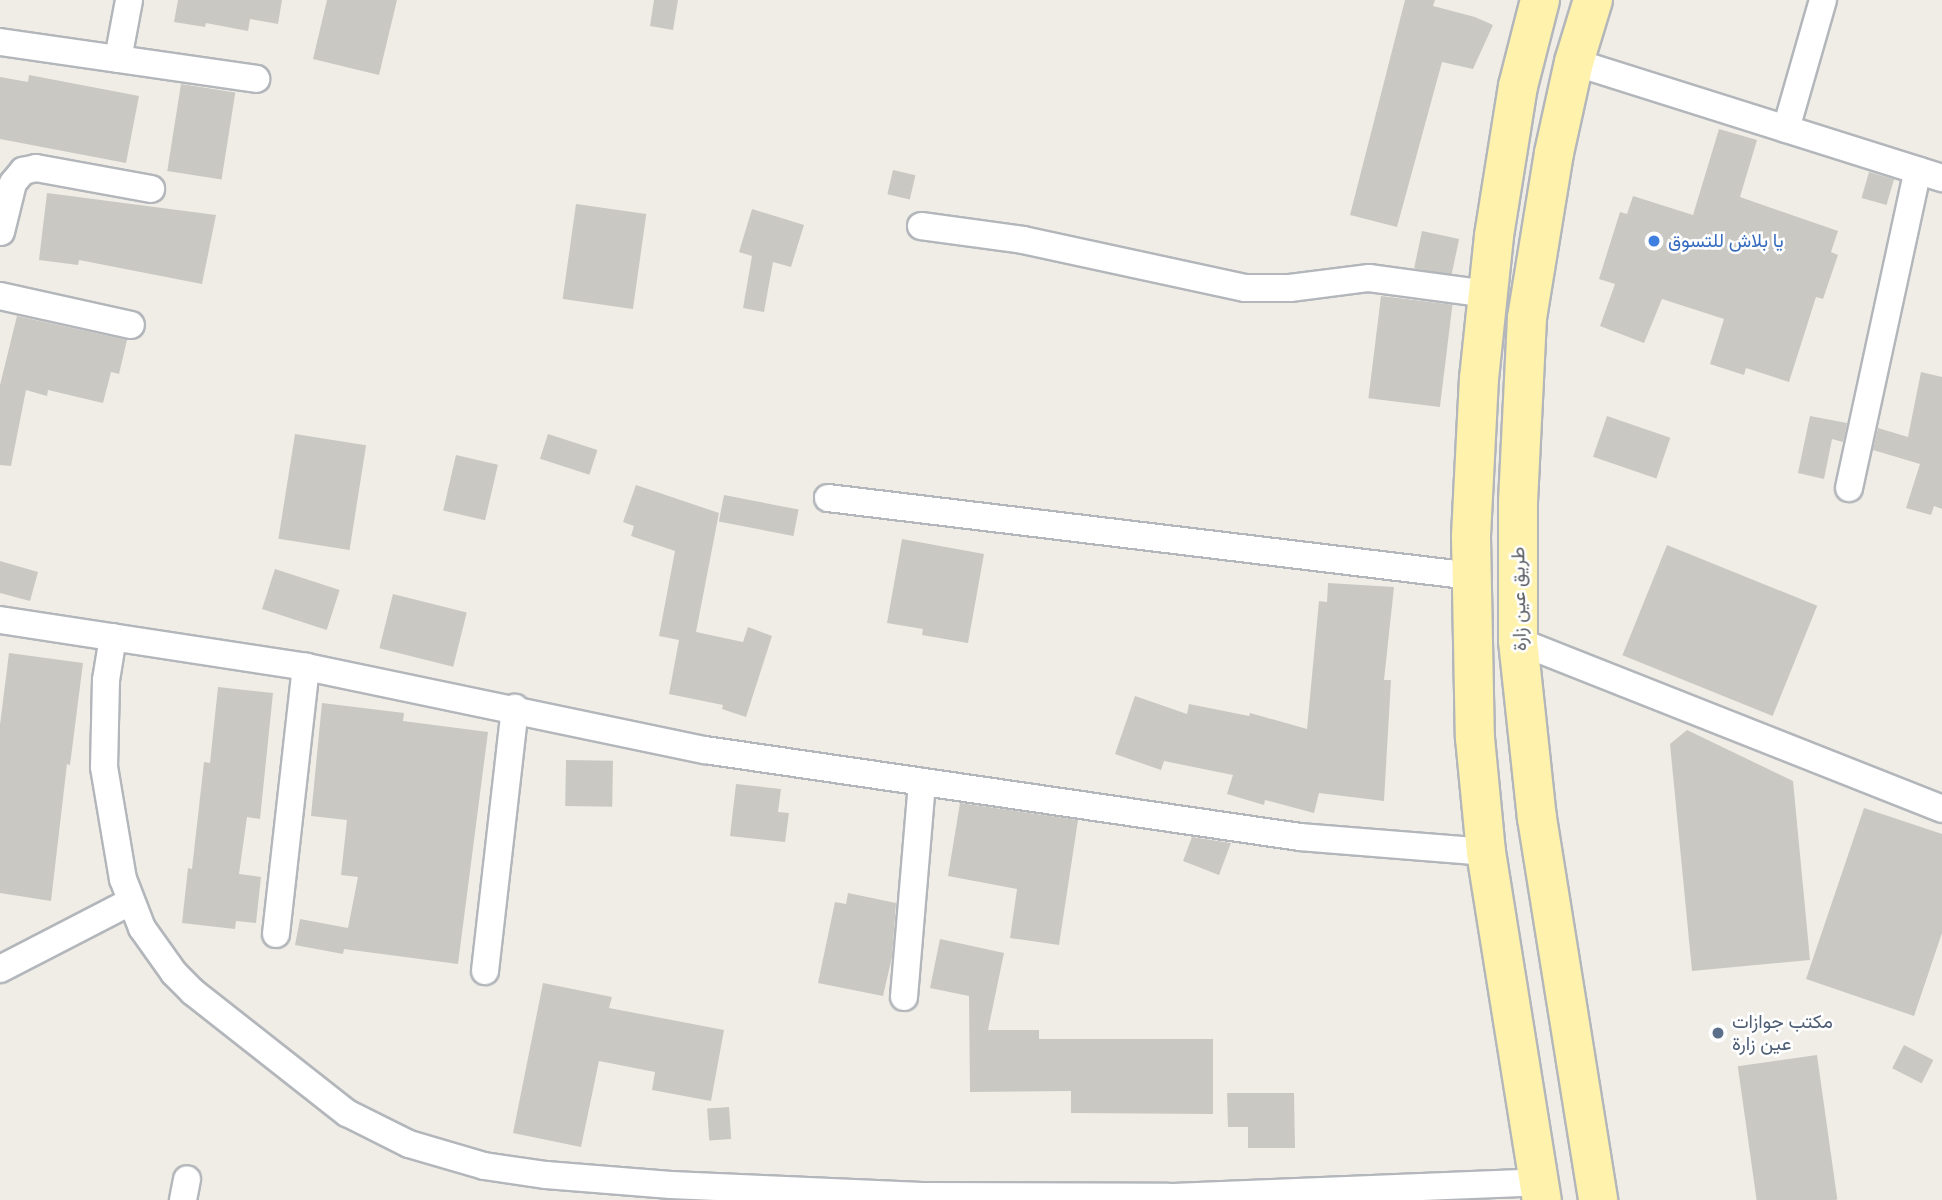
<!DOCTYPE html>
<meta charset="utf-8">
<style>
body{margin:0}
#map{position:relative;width:1942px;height:1200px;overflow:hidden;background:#efede6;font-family:Figtree,Vazirmatn,sans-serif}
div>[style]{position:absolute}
.building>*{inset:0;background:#cac8c3;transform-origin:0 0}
.roads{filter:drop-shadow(2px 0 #b3b6ba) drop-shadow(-2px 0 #b3b6ba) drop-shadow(0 2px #b3b6ba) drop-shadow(0 -2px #b3b6ba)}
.street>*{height:26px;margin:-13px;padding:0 13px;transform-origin:13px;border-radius:13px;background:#fff}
.primary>*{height:38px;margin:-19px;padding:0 19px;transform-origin:19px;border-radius:19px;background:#fef2ac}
.dots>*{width:19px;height:19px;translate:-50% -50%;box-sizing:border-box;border:4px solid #fff;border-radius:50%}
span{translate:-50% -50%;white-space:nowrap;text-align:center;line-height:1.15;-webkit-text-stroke:5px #fff;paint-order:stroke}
.shop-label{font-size:19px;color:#366cbe}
.left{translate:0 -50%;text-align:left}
.street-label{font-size:19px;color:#5d6166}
.service-label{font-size:19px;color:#4e5e75}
</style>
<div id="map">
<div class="building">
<div style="clip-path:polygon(178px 0,282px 0,278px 24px,250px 19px,248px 31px,206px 23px,205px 27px,174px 22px)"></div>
<div style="clip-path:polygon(327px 0,397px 0,379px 75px,313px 59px)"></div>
<div style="clip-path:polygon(654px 0,678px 0,673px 30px,650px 26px)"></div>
<div style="clip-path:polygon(1405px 0,1435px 0,1433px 6px,1475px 17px,1493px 25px,1473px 69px,1442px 62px,1397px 227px,1350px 215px)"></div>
<div style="clip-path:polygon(29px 75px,139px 96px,126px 163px,0 139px,0 77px,28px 82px)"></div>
<div style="left:181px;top:84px;width:55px;height:88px;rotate:9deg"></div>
<div style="clip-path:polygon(1719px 129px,1757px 140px,1740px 197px,1838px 231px,1831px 252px,1838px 255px,1823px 299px,1816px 297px,1789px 382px,1746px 368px,1744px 375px,1710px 364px,1724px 319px,1662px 299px,1644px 343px,1600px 326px,1615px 284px,1599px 279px,1620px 212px,1627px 214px,1633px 196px,1693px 215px)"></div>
<div style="left:893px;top:170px;width:23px;height:25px;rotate:13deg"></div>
<div style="left:1869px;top:172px;width:26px;height:27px;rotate:16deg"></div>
<div style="clip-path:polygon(47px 193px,216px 215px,202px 284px,79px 260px,78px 265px,39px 260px)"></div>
<div style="left:576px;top:204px;width:71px;height:96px;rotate:8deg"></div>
<div style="clip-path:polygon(752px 209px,804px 225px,791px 267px,773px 262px,764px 312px,743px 308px,752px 256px,739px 252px)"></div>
<div style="left:1422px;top:231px;width:38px;height:38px;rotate:12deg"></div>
<div style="left:1381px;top:296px;width:72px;height:103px;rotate:7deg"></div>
<div style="clip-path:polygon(17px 316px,127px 340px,119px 374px,111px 372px,103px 403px,48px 390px,47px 396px,26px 390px,11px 466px,0 465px,0 385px)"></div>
<div style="clip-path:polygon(1921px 372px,1942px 377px,1942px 509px,1934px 506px,1931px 515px,1906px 508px,1920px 464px,1873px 450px,1878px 428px,1908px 437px)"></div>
<div style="left:1607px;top:416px;width:67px;height:43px;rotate:19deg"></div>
<div style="clip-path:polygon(1810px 416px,1847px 423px,1843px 442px,1832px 439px,1824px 479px,1798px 473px)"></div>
<div style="left:295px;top:434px;width:72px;height:106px;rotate:9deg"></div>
<div style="left:548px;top:434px;width:52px;height:26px;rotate:18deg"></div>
<div style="left:456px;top:455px;width:43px;height:57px;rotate:13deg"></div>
<div style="clip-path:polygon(636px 485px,719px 513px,696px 632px,743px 642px,748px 627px,772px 636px,746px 717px,722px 709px,723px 705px,669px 694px,679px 640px,659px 636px,675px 551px,631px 536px,634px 526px,623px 522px)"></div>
<div style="left:724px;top:495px;width:76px;height:27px;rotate:11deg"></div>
<div style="clip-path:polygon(902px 539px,984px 554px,968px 643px,922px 635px,923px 629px,887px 623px)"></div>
<div style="left:1667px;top:545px;width:162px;height:119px;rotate:22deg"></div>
<div style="clip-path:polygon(0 561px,38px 572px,30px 601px,0 593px)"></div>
<div style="left:275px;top:569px;width:68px;height:42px;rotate:18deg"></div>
<div style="clip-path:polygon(1328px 583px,1394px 587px,1384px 680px,1391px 680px,1384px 801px,1319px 793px,1314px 813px,1265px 800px,1264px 805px,1227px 794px,1233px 775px,1164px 761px,1161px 770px,1115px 754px,1135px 696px,1187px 714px,1189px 704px,1249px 716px,1250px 713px,1307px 729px,1319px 601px,1327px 602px)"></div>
<div style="left:393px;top:594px;width:76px;height:56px;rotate:14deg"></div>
<div style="clip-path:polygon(9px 653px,83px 663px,70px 765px,67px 764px,51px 901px,0 893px,0 725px)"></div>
<div style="clip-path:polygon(218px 687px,273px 693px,260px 819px,247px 817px,239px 874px,261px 877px,256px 923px,236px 921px,235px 929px,182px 923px,188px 868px,192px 869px,204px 762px,210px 763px)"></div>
<div style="clip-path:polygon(322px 703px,404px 713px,403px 721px,488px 732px,458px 964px,344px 949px,343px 954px,295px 945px,300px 919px,348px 928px,358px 877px,341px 875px,347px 820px,311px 816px)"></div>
<div style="clip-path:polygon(1687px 730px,1793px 781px,1810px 960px,1692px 971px,1670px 744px)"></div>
<div style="left:566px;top:760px;width:47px;height:46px;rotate:1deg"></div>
<div style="clip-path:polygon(736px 784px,781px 789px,778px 812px,789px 813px,785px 842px,730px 836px)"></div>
<div style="clip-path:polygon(960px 803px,1078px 820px,1059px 945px,1010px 938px,1017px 889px,948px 876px)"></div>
<div style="clip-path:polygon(1864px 808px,1942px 834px,1942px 933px,1914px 1016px,1806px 979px)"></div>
<div style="clip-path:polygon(1192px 837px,1231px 843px,1219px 875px,1183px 861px)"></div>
<div style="clip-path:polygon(848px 893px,896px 903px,892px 957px,883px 996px,818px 983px,835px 902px,846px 904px)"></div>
<div style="clip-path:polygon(940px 939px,1004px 953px,988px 1030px,1039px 1030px,1039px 1039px,1213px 1039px,1213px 1114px,1071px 1113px,1071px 1091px,970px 1092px,969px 996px,930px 988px)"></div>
<div style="clip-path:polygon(543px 983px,612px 997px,609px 1008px,724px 1030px,711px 1101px,652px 1090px,655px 1072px,599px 1061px,581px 1147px,513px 1133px)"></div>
<div style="left:1904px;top:1045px;width:33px;height:26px;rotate:27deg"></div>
<div style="left:1817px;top:1055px;width:146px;height:80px;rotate:82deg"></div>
<div style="clip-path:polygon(1227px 1093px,1294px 1093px,1295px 1148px,1248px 1148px,1248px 1127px,1228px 1127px)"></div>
<div style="left:729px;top:1107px;width:32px;height:22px;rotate:86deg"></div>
</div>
<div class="roads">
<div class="street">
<div style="left:0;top:42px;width:259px;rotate:8.2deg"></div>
<div style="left:118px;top:59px;width:60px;rotate:-79.4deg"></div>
<div style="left:1574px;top:62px;width:386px;rotate:17.5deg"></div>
<div style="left:1786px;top:129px;width:134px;rotate:-74deg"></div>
<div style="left:921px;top:226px;width:103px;rotate:7.8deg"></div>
<div style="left:1023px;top:240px;width:227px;rotate:12.2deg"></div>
<div style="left:1245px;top:288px;width:45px"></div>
<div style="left:1290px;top:288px;width:80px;rotate:-7.2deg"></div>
<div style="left:1369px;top:278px;width:119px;rotate:7.7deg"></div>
<div style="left:1px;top:232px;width:50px;rotate:-76.2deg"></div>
<div style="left:13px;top:183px;width:16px;rotate:-50deg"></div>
<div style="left:23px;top:171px;width:13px;rotate:-13deg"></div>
<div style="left:36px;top:168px;width:117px;rotate:10.3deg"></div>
<div style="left:0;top:296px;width:134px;rotate:12.5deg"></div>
<div style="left:1849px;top:488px;width:325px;rotate:-77.8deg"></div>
<div style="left:828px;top:498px;width:649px;rotate:6.91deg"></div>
<div style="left:0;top:620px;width:310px;rotate:8.7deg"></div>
<div style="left:306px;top:667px;width:408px;rotate:11.8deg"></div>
<div style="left:705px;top:750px;width:601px;rotate:8.32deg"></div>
<div style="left:1300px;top:837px;width:187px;rotate:4.6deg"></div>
<div style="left:113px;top:637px;width:44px;rotate:99.2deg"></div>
<div style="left:106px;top:680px;width:87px;rotate:91.3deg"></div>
<div style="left:104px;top:767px;width:114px;rotate:80.4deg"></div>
<div style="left:123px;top:879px;width:53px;rotate:68.8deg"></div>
<div style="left:142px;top:928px;width:55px;rotate:54.6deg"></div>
<div style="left:174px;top:973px;width:27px;rotate:45deg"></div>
<div style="left:193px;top:992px;width:196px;rotate:38.2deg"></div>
<div style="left:347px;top:1113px;width:69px;rotate:26.6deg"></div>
<div style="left:409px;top:1144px;width:78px;rotate:16.3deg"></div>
<div style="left:484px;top:1166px;width:63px;rotate:8.3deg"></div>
<div style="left:546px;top:1175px;width:125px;rotate:4.6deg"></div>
<div style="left:671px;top:1185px;width:251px;rotate:2.5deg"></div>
<div style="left:922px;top:1196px;width:251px;rotate:0.2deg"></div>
<div style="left:1173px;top:1197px;width:367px;rotate:-2.3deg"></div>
<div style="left:1518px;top:641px;width:456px;rotate:21.6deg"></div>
<div style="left:276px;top:934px;width:269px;rotate:-83.6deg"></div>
<div style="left:0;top:969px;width:146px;rotate:-27.3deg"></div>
<div style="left:485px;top:971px;width:265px;rotate:-83.5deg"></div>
<div style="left:904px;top:997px;width:216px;rotate:-85.2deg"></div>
<div style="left:183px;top:1200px;width:21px;rotate:-79deg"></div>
</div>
<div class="primary">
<div style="left:1540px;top:0;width:89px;rotate:104.3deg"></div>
<div style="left:1518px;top:86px;width:152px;rotate:99.1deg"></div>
<div style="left:1494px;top:236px;width:143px;rotate:96deg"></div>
<div style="left:1479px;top:378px;width:159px;rotate:92.9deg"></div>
<div style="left:1471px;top:537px;width:201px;rotate:88.9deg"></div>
<div style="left:1475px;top:738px;width:115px;rotate:84.5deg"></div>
<div style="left:1486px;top:852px;width:352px;rotate:80.9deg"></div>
<div style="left:1593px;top:0;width:65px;rotate:107deg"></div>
<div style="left:1574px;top:62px;width:93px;rotate:102.4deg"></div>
<div style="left:1554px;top:153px;width:167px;rotate:99.3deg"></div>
<div style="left:1527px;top:318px;width:185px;rotate:92.8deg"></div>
<div style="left:1518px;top:503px;width:138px;rotate:90deg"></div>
<div style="left:1518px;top:641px;width:178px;rotate:83.9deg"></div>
<div style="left:1537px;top:818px;width:387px;rotate:80.9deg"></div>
</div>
</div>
<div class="dots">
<div style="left:1654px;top:241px;background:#3f7fe0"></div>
<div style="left:1718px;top:1033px;background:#5c6f8a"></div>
</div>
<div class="shop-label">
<span class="left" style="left:1668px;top:241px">يا بلاش للتسوق</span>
</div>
<div class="street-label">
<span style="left:1519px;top:599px;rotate:-91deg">طريق عين زارة</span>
</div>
<div class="service-label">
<span class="left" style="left:1732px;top:1033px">مكتب جوازات<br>عين زارة</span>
</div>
</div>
